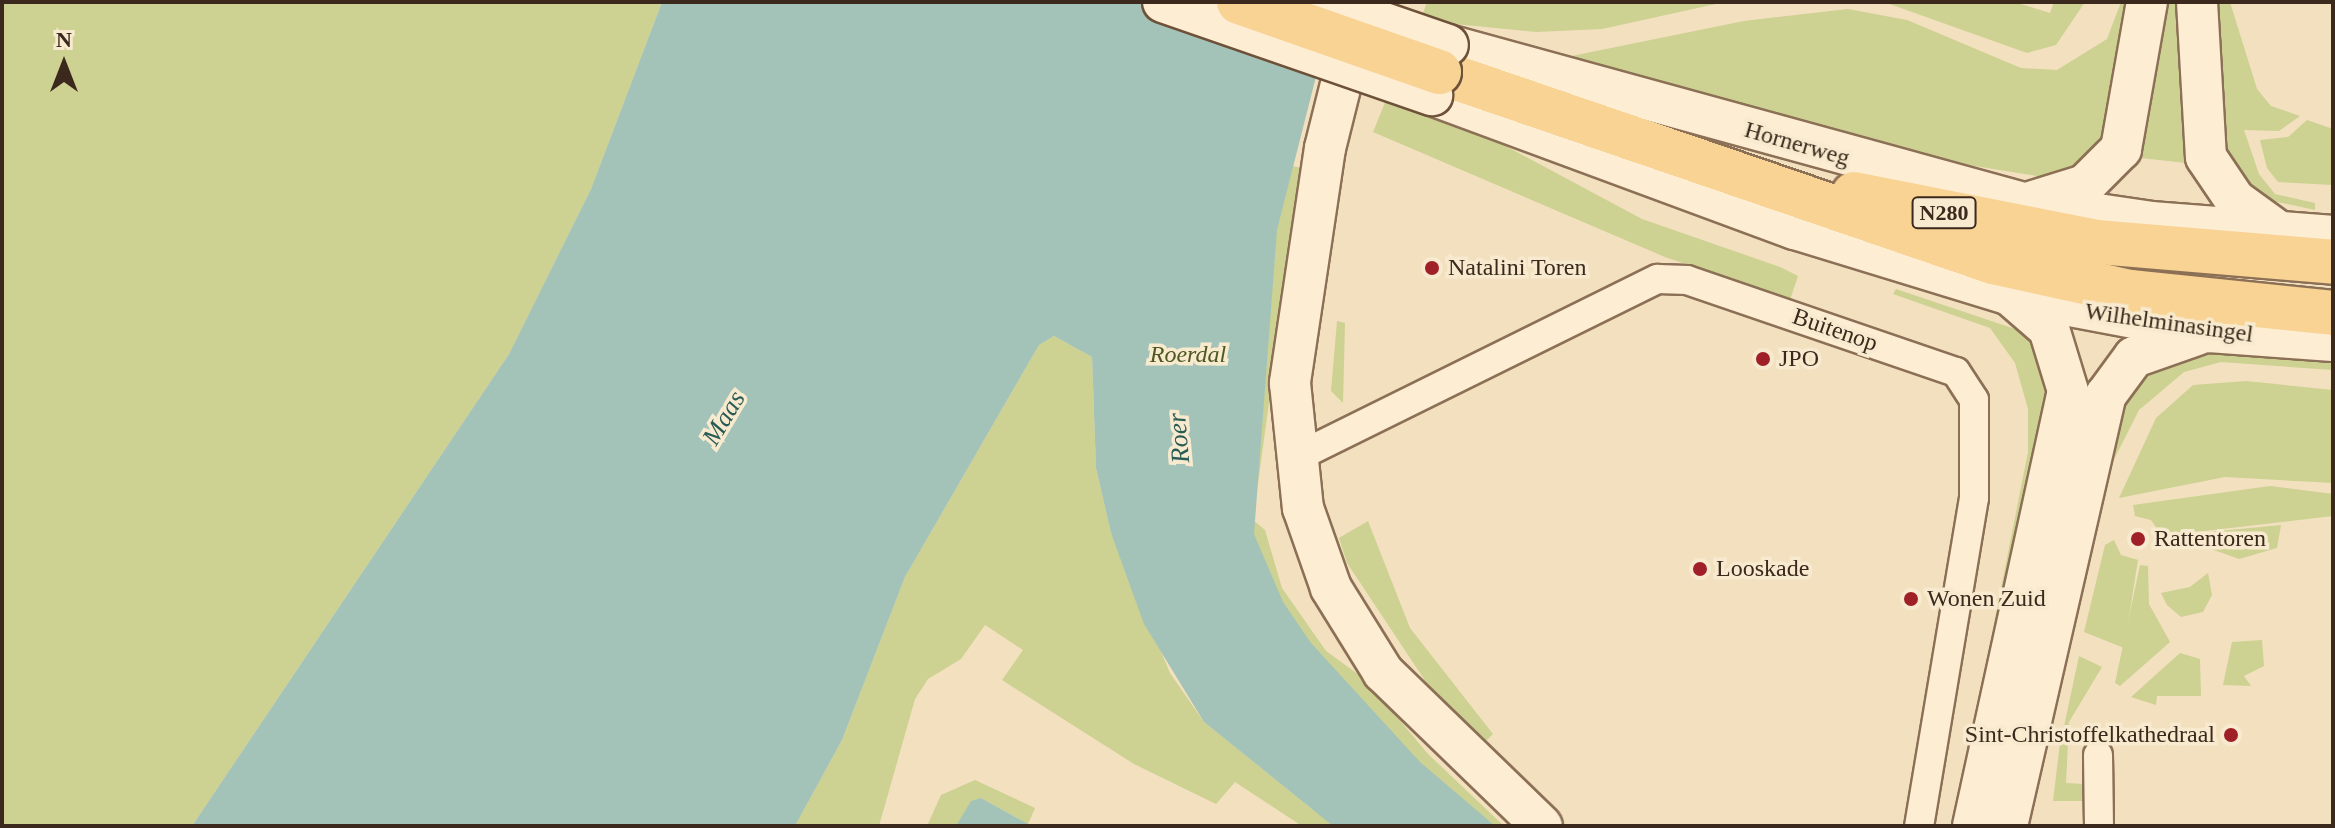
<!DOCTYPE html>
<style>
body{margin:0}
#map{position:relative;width:2335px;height:828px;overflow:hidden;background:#f2e0bf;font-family:"Times New Roman",serif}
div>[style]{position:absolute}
.green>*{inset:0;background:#cdd192}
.water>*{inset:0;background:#a3c3b8}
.roads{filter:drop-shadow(2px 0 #8c7056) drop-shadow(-2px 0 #8c7056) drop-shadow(0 2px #8c7056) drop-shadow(0 -2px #8c7056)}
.street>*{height:28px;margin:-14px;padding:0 14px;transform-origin:14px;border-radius:14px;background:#fcedd3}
.secondary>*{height:40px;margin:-20px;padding:0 20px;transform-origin:20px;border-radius:20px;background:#fcedd3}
.primary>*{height:44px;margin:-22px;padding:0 22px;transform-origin:22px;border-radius:22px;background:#f9d393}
.bridges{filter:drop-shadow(2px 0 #6e5139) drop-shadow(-2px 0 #6e5139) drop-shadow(0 2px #6e5139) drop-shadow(0 -2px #6e5139)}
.secondary-bridge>*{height:40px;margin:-20px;padding:0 20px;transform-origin:20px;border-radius:20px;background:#fcedd3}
.primary-bridge>*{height:44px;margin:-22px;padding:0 22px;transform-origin:22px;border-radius:22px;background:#f9d393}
.dots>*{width:22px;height:22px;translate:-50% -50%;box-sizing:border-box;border:4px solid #f8eacf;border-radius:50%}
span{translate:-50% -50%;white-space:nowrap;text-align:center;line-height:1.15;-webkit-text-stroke:7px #f8eacf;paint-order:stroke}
.shield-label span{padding:2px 6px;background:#f8eacf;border:2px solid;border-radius:6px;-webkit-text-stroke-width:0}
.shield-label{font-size:22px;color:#3a291c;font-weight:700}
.street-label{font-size:24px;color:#3a291c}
.poi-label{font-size:24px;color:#3a291c}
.left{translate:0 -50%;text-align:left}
.right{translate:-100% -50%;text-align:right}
.park-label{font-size:24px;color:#4d5820;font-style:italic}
.water-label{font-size:26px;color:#295b55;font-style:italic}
.frame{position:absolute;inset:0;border:4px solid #3a291c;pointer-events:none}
.north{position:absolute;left:24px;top:24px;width:80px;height:80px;-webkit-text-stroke:6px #f8eacf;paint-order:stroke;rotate:0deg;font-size:22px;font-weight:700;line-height:32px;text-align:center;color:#3a291c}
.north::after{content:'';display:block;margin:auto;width:28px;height:36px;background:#3a291c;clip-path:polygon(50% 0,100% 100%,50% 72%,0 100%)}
</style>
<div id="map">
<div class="green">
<div style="clip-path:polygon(2px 2px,662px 2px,591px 189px,509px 354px,192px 826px,2px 826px)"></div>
<div style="clip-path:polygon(1427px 2px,1725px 2px,1602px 29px,1536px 32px,1455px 24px,1423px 13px)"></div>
<div style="clip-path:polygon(1884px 2px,2014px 2px,2050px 13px,2054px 2px,2085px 2px,2056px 45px,2027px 53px)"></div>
<div style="clip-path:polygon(2121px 2px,2138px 2px,2117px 138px,2088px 164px,2050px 178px,1868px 149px,1542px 62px,1744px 21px,1848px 9px,1907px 20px,2021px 68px,2057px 70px,2107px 39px)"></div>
<div style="clip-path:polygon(2154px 2px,2185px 2px,2196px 164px,2131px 157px)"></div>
<div style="clip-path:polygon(2204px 2px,2230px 2px,2257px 89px,2271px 106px,2300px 116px,2279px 131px,2244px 130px,2259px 174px,2275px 194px,2315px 203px,2315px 210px,2254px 197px,2221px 168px)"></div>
<div style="clip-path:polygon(1386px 100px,1500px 143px,1642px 219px,1780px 267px,1798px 276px,1790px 300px,1665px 257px,1373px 132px)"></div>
<div style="clip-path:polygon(2307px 120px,2333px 129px,2333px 185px,2278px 182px,2267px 168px,2260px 140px,2288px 137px)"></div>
<div style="clip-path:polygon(1293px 166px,1301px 168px,1253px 520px,1265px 530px,1282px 588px,1326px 651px,1366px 680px,1428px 754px,1504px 826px,1302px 826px,1235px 782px,1216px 804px,1134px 764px,1002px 680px,1023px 650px,985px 625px,961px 659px,928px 679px,915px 699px,879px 826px,795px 826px,842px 740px,905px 577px,1039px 345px,1054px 336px,1092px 357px,1096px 468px,1111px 533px,1170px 673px,1204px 722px,1317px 813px,1170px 631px)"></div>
<div style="clip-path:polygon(1896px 289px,2024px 332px,2054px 377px,1961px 826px,1954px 826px,2028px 452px,2028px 409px,2015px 363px,1990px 328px,1893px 294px)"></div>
<div style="clip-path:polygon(1337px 321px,1345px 323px,1343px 403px,1331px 391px)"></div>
<div style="clip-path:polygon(2218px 351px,2333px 358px,2333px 370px,2221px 362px,2184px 372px,2139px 410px,2091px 505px,2112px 404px,2138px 371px)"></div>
<div style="clip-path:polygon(2246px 381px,2333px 390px,2333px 483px,2225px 477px,2119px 498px,2156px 418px,2193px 385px)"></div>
<div style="clip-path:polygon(2270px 486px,2333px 494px,2333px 516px,2162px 536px,2151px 520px,2135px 516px,2133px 505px)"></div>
<div style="clip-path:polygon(1368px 521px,1410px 628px,1493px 734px,1486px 741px,1426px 682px,1347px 563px,1339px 538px)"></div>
<div style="clip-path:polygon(2281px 525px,2277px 548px,2239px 559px,2200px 545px,2199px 533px)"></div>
<div style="clip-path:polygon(2114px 540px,2121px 555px,2138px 560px,2124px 648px,2084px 632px,2105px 545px)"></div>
<div style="clip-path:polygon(2140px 565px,2148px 566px,2149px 604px,2170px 642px,2120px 686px,2115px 683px)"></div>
<div style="clip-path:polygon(2208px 573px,2212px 595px,2203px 612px,2181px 617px,2167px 605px,2161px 593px,2190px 587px)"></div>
<div style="clip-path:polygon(2262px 640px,2264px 666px,2244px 676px,2251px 686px,2223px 685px,2232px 642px)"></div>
<div style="clip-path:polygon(2180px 653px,2200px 659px,2201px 696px,2157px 696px,2156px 705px,2131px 697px)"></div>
<div style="clip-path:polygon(2079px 656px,2102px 667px,2069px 722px,2068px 737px,2062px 736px)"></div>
<div style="clip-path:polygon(2060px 743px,2068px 743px,2066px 783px,2084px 784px,2083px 801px,2053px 801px)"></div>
<div style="clip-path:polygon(975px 780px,1035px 808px,1028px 824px,981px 798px,956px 826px,927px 826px,941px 795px)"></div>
</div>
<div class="water">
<div style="clip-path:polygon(662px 2px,1335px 2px,1277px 230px,1254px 534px,1283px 602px,1311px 643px,1420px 762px,1495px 826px,1333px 826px,1204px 722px,1144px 624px,1111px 533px,1096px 468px,1092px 357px,1054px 336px,1039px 345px,905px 577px,842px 740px,795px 826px,192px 826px,509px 354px,591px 189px)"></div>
<div style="clip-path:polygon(981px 798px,1028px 824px,1032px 826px,956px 826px,971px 801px)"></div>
</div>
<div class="roads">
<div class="street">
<div style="left:1293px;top:459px;width:407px;rotate:-26.3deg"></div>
<div style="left:1658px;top:279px;width:29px;rotate:2deg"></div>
<div style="left:1687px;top:280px;width:284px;rotate:18.9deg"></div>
<div style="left:1956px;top:372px;width:33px;rotate:57deg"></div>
<div style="left:1974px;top:400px;width:98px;rotate:90deg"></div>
<div style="left:1974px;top:498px;width:333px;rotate:99.5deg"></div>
<div style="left:2098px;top:755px;width:71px;rotate:89.2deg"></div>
</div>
<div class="secondary">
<div style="left:2197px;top:2px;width:155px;rotate:86.7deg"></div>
<div style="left:2206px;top:157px;width:52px;rotate:56deg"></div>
<div style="left:2235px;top:200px;width:58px;rotate:35.9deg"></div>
<div style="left:1354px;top:32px;width:120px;rotate:104deg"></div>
<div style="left:1325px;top:148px;width:238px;rotate:98.5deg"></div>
<div style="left:1290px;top:383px;width:126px;rotate:84.1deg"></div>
<div style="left:1303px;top:508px;width:85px;rotate:70.7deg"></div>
<div style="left:1331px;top:588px;width:99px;rotate:58.2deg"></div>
<div style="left:1383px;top:672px;width:221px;rotate:44.1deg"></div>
<div style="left:1448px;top:45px;width:596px;rotate:15.36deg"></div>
<div style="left:2023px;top:203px;width:129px;rotate:8.4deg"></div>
<div style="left:2151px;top:222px;width:183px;rotate:4.4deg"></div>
<div style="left:1432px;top:95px;width:387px;rotate:20.3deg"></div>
<div style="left:1795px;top:229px;width:222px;rotate:17deg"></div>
<div style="left:2007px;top:294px;width:206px;rotate:10.7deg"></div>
<div style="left:2209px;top:332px;width:124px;rotate:4.2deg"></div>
<div style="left:2033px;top:201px;width:54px;rotate:-17.1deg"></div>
<div style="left:2085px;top:185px;width:51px;rotate:-45deg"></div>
<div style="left:2121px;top:149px;width:149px;rotate:-80deg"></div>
<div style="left:1973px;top:826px;width:445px;rotate:-77.7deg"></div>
<div style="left:2068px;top:391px;width:65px;rotate:-107deg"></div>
<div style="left:2049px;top:329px;width:50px;rotate:-139deg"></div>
<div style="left:2007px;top:826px;width:442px;rotate:-77.1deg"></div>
<div style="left:2106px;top:395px;width:47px;rotate:-53.6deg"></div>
<div style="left:2134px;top:357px;width:67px;rotate:-19.2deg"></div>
</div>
<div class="primary">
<div style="left:1439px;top:72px;width:586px;rotate:18.93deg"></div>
<div style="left:1993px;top:262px;width:140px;rotate:12.4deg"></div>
<div style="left:2130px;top:292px;width:204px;rotate:5.9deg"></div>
<div style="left:1854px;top:194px;width:248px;rotate:11.2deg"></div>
<div style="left:2097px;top:242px;width:237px;rotate:4.8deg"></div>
</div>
</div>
<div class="bridges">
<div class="secondary-bridge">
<div style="left:1163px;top:2px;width:285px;rotate:19.1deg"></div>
<div style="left:1323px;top:2px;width:132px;rotate:19deg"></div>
</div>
<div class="primary-bridge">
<div style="left:1239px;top:2px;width:212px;rotate:19.3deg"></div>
</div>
</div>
<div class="dots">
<div style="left:1432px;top:268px;background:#a02028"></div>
<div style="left:1763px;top:359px;background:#a02028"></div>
<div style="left:2138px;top:539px;background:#a02028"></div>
<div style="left:1700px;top:569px;background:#a02028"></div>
<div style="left:1911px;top:599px;background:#a02028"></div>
<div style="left:2231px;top:735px;background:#a02028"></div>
</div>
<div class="shield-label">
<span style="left:1944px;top:213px">N280</span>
</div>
<div class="street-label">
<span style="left:1797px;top:144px;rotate:16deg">Hornerweg</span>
<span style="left:2169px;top:323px;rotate:8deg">Wilhelminasingel</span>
<span style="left:1835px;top:330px;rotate:19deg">Buitenop</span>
</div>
<div class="poi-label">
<span class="left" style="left:1448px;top:268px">Natalini Toren</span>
<span class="left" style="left:1779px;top:359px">JPO</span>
<span class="left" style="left:2154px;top:539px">Rattentoren</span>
<span class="left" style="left:1716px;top:569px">Looskade</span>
<span class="left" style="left:1927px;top:599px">Wonen Zuid</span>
<span class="right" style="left:2215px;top:735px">Sint-Christoffelkathedraal</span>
</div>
<div class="park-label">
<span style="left:1188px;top:355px">Roerdal</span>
</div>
<div class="water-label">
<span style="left:724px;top:418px;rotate:-59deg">Maas</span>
<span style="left:1179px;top:438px;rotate:-95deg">Roer</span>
</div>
<div class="frame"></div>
<div class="north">N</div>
</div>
